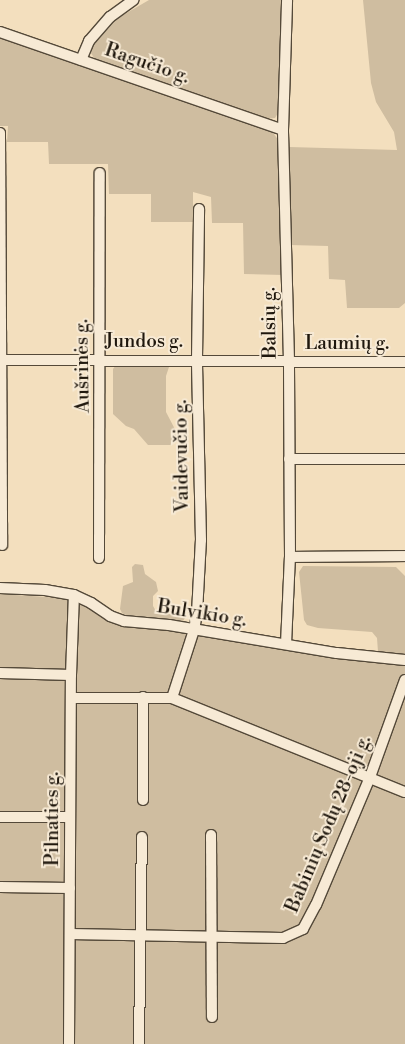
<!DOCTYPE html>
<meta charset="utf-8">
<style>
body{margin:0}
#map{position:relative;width:405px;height:1044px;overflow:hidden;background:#f3dfbe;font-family:"Libre Bodoni",serif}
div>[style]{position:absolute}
.green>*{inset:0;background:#cfbda0}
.roads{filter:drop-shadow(1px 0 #544939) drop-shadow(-1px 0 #544939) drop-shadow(0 1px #544939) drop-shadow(0 -1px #544939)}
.minor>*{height:10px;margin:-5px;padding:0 5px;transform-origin:5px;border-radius:5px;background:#f7ead5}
span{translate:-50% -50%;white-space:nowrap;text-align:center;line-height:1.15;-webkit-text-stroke:4px #f7ead5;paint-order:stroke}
.street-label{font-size:19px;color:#1f170d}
</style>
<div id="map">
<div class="green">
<div style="clip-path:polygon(149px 0,283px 0,281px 108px,275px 118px,262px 119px,96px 61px,89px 50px,118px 18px)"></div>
<div style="clip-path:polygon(363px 0,405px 0,405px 303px,399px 308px,347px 308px,345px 280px,329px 279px,328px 246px,290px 245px,289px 147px,397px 150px,394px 132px,376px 102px,371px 83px)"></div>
<div style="clip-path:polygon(0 36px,271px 130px,279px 141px,283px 275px,244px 274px,243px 223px,212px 223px,211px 197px,193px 192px,193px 222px,151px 222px,151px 194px,109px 194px,108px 164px,49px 164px,48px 142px,7px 142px,8px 126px,0 126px)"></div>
<div style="clip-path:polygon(170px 364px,166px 376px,166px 412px,179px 437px,178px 441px,170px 445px,148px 445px,134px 429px,126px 426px,113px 414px,113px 369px,116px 365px)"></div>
<div style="clip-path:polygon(135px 564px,143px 565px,145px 574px,156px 582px,158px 591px,153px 596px,153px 606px,156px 611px,182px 616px,185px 618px,183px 621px,126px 615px,122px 613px,120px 609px,123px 586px,133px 582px,132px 567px)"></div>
<div style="clip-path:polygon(303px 566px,396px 567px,405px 576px,405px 1044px,0 1044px,0 594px,78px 599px,118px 623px,340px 656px,378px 652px,377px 638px,372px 632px,318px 628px,307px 625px,304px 620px,299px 572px)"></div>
</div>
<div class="roads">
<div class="minor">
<div style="left:0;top:32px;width:299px;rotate:19.1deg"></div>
<div style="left:81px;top:60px;width:21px;rotate:-67deg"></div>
<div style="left:89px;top:41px;width:32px;rotate:-49deg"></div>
<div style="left:110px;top:17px;width:29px;rotate:-36deg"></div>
<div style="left:0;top:133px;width:412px;rotate:89.7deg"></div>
<div style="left:0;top:360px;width:405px;rotate:0.3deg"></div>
<div style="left:289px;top:459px;width:116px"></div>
<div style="left:290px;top:557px;width:115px;rotate:-0.5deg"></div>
<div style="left:99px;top:558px;width:385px;rotate:-89.9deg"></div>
<div style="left:0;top:588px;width:45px;rotate:2.5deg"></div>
<div style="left:45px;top:590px;width:29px;rotate:10deg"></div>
<div style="left:74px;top:595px;width:19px;rotate:25deg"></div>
<div style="left:91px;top:603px;width:23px;rotate:34deg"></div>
<div style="left:110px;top:616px;width:15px;rotate:20deg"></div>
<div style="left:124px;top:621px;width:45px;rotate:5.1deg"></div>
<div style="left:169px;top:625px;width:170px;rotate:9.5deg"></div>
<div style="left:337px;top:653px;width:68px;rotate:5.9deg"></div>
<div style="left:286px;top:644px;width:87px;rotate:-87.4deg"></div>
<div style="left:290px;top:557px;width:196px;rotate:-90.3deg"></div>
<div style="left:289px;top:361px;width:231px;rotate:-91.5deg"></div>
<div style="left:283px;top:130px;width:130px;rotate:-88.2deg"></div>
<div style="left:0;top:673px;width:71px;rotate:1.6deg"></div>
<div style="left:71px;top:698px;width:101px"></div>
<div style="left:172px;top:698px;width:251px;rotate:22deg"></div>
<div style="left:172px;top:698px;width:71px;rotate:-72.1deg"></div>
<div style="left:194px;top:630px;width:17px;rotate:-80deg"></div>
<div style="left:197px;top:613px;width:73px;rotate:-86.9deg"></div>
<div style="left:201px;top:540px;width:181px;rotate:-91.3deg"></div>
<div style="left:197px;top:359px;width:150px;rotate:-89.2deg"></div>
<div style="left:143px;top:800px;width:103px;rotate:-90deg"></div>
<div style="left:0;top:817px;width:70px"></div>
<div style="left:211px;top:835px;width:182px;rotate:89.7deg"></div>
<div style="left:0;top:887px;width:70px;rotate:0.8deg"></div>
<div style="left:70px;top:934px;width:213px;rotate:1.1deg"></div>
<div style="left:283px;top:938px;width:22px;rotate:-24deg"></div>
<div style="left:303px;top:929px;width:27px;rotate:-62deg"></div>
<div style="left:316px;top:905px;width:139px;rotate:-67.1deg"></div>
<div style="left:370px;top:777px;width:103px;rotate:-70.2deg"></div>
<div style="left:69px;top:1044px;width:369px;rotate:-89.7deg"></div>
<div style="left:71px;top:675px;width:80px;rotate:-87.9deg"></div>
<div style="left:139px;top:1044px;width:207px;rotate:-89.2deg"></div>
</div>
</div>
<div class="street-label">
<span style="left:147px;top:64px;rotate:19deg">Ragučio g.</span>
<span style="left:270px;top:323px;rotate:-91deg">Balsių g.</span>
<span style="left:144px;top:342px">Jundos g.</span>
<span style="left:347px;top:344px">Laumių g.</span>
<span style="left:83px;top:366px;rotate:-91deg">Aušrinės g.</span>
<span style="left:182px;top:456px;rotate:-91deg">Vaidevučio g.</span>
<span style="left:202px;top:614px;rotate:9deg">Bulvikio g.</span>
<span style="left:53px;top:819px;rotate:-90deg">Pilnaties g.</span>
<span style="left:329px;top:824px;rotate:-67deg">Babinių Sodų 28-oji g.</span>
</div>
</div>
